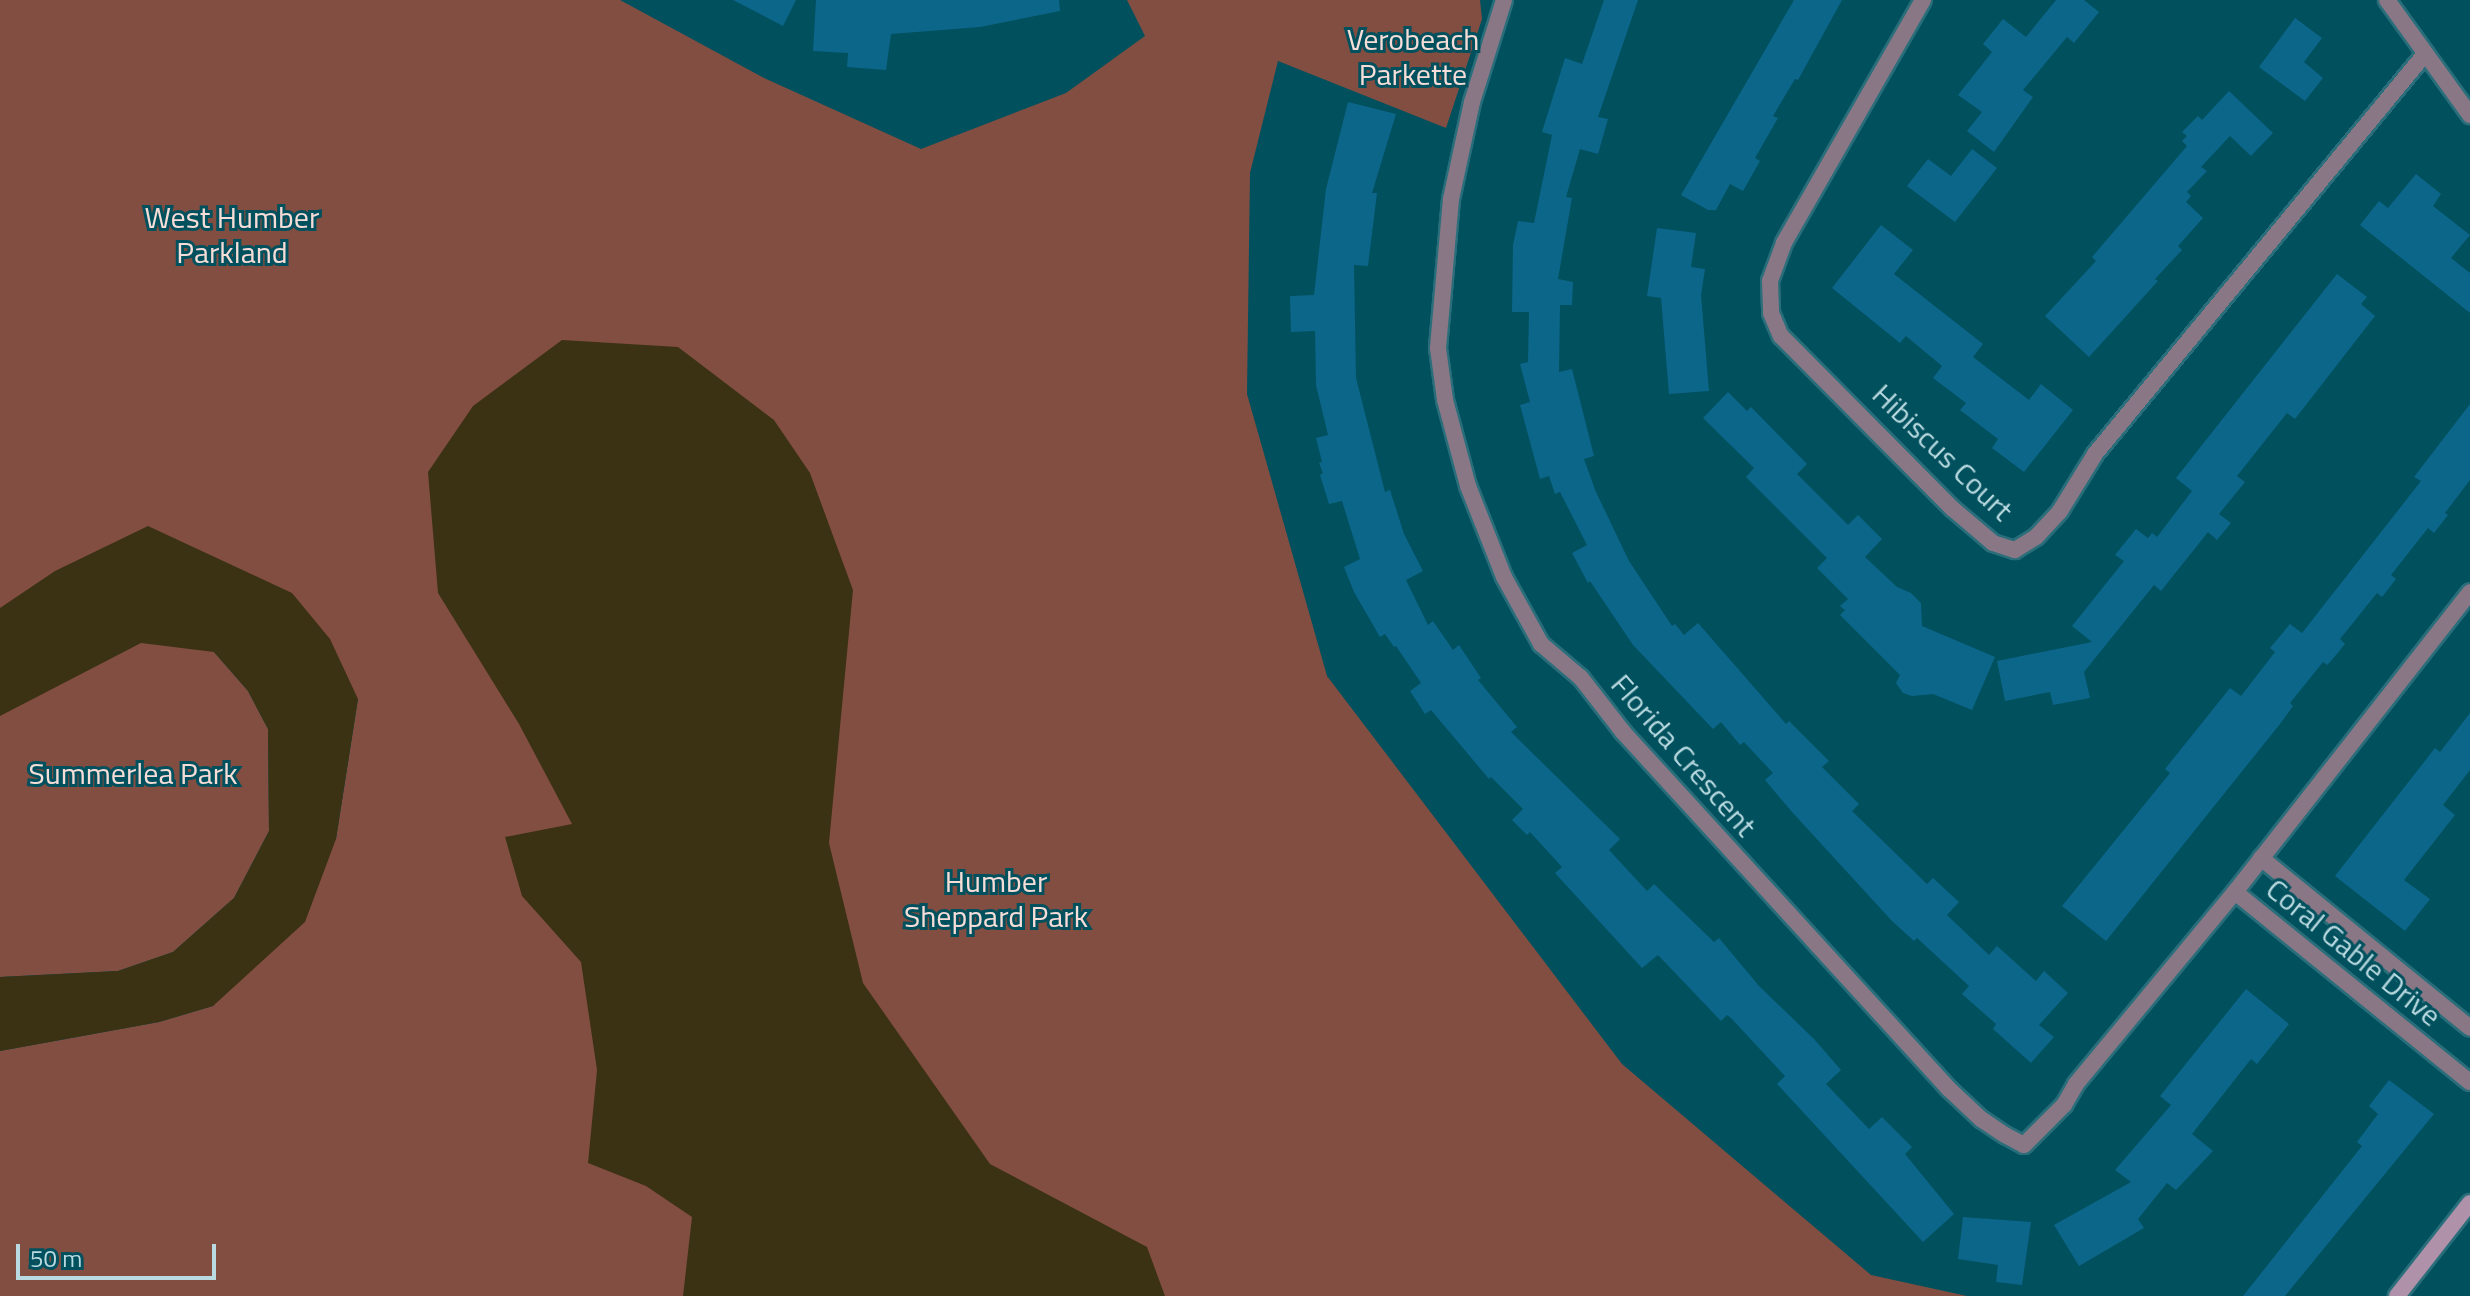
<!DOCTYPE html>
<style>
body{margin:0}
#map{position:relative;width:2470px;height:1296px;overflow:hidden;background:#00505d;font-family:"Titillium Web",sans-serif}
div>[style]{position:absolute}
.green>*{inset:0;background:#824e42}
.water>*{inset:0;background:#3b3214}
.building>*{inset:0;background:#0c668a}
.roads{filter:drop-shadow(2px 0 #296e7a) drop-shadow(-2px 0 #296e7a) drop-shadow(0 2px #296e7a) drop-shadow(0 -2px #296e7a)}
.street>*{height:16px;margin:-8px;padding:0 8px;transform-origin:8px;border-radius:8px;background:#8a7786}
.secondary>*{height:16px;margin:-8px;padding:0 8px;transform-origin:8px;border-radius:8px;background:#af91a9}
span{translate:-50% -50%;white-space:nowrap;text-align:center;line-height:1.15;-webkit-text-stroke:6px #00505d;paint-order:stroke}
.park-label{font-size:30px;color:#f7ddd8}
.street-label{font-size:30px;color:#badae1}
.scale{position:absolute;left:16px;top:1244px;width:200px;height:36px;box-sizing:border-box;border:4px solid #badae1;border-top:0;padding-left:10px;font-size:24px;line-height:28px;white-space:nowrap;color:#badae1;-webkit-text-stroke:6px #00505d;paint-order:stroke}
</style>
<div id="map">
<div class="green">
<div style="clip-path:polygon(0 0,620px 0,764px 78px,921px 149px,1066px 93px,1145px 36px,1127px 0,1480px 0,1482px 19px,1446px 128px,1278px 61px,1250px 173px,1247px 394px,1327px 676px,1622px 1064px,1871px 1275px,1967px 1296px,0 1296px,0 1051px,159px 1022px,213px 1006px,336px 839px,358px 699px,214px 652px,248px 691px,268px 729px,269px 831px,234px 898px,173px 952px,118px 971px,0 977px)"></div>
</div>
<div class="water">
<div style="clip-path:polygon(562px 340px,678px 347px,774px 420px,810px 473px,853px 590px,829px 843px,863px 983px,990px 1164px,1147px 1247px,1165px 1296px,683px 1296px,692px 1217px,646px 1186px,588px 1163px,597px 1070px,581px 962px,522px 896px,505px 837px,572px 824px,519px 724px,438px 593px,428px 472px,473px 406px)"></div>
<div style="clip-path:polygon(148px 526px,292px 593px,330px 639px,358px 699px,336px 839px,305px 922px,213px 1006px,159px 1022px,0 1051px,0 977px,118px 971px,173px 952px,234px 898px,269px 831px,268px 729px,248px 691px,214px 652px,141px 643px,0 716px,0 608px,55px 571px)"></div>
</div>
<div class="building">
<div style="clip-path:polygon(733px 0,796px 0,783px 26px)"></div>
<div style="clip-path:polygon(816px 0,1059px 0,1060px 11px,980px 27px,891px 34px,886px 70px,847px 67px,848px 53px,813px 51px)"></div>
<div style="clip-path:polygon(1604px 0,1638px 0,1598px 117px,1608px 119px,1598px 154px,1580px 149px,1566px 197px,1572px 198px,1558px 279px,1573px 282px,1572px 305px,1560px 305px,1559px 372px,1572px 369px,1594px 456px,1584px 459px,1596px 492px,1629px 561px,1672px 626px,1675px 624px,1684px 635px,1698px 623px,1786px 724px,1789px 721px,1829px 761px,1822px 767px,1859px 804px,1852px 811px,1927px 884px,1933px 878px,1959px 902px,1947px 915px,1989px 955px,1997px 946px,2036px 981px,2044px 971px,2068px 993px,2039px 1025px,2054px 1037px,2031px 1063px,1993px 1029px,1996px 1024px,1962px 994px,1969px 986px,1917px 938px,1914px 941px,1892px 921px,1792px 812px,1765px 780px,1773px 773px,1744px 742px,1740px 745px,1721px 722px,1713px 729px,1633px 645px,1590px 581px,1588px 583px,1572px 553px,1587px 545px,1560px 492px,1555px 494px,1549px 476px,1540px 479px,1520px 405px,1530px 402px,1520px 364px,1528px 362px,1529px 312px,1512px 312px,1513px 245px,1518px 221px,1534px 223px,1552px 135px,1542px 132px,1565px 58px,1582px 64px)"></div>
<div style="clip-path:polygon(1794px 0,1842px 0,1798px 80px,1795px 79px,1773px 116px,1778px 118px,1755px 158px,1760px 161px,1743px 191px,1730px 184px,1716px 210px,1708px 210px,1681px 195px)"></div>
<div style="clip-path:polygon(2056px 0,2084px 0,2099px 12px,2074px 43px,2067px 37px,2023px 90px,2033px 97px,1994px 152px,1967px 131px,1982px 112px,1958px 95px,1992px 52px,1983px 44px,2003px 19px,2026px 37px)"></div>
<div style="clip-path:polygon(2295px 18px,2322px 38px,2304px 62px,2323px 78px,2305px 101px,2259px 67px)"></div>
<div style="clip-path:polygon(2229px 91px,2273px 133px,2251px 156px,2230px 136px,2201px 167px,2207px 171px,2187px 192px,2191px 196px,2186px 202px,2203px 218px,2178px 246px,2182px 250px,2155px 279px,2158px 281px,2089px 357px,2045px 316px,2096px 261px,2092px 257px,2187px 146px,2182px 141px,2187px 136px,2182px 132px,2198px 116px,2202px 120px)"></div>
<div style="clip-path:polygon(1348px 102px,1396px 114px,1372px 193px,1377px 193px,1368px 266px,1354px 265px,1356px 378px,1385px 492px,1390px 490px,1404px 534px,1423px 571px,1406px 580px,1428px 625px,1433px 621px,1453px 650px,1459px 645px,1481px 678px,1478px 680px,1517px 727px,1511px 732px,1620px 839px,1609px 850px,1647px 891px,1654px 884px,1714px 942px,1719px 938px,1759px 986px,1814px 1039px,1841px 1070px,1826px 1084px,1869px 1129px,1882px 1117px,1912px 1147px,1905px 1154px,1954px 1214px,1923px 1242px,1777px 1084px,1785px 1076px,1731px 1018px,1727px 1015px,1721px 1021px,1658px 955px,1642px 968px,1555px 873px,1562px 867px,1530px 832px,1527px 835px,1512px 820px,1523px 809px,1491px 777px,1489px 779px,1431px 710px,1425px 714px,1410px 691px,1421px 683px,1396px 646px,1394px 647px,1385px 634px,1380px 637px,1354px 592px,1344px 567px,1360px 559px,1342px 501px,1329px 504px,1320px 475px,1323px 473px,1319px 463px,1322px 462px,1316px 438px,1328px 435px,1316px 385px,1315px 331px,1291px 332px,1290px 296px,1314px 295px,1326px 189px)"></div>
<div style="clip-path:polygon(1972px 149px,1997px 168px,1955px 222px,1907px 186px,1928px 159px,1951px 176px)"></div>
<div style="clip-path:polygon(2416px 174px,2441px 194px,2433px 206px,2470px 235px,2451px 258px,2470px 273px,2470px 313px,2360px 225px,2379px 201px,2388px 208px)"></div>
<div style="clip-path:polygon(1881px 225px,1913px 250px,1894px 274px,1983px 344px,1973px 357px,2029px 400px,2041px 384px,2073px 410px,2024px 472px,1992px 448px,1998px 439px,1960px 410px,1966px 403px,1933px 378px,1942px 366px,1906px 336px,1900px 343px,1832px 288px)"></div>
<div style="clip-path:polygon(1657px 228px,1696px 233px,1691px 267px,1705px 269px,1701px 295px,1709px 391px,1669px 394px,1661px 298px,1647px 296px)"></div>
<div style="clip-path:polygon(2337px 274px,2367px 297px,2361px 304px,2375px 316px,2295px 419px,2287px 413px,2237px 476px,2245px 482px,2219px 514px,2231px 523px,2217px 540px,2208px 532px,2161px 591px,2154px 585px,2084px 672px,2090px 698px,2053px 705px,2050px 692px,2005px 701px,1997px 661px,2092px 642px,2072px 626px,2124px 561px,2115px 555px,2136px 529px,2148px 538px,2152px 533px,2157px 537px,2192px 491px,2176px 478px)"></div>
<div style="clip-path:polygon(1728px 392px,1747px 411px,1751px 407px,1807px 464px,1797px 474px,1848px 525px,1858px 515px,1882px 539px,1865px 557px,1897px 587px,1911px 593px,1921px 603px,1922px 626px,1995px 657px,1972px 710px,1933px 694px,1912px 696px,1903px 693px,1896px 683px,1900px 675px,1840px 615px,1845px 610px,1840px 606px,1848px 599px,1817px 568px,1827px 558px,1746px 477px,1754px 468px,1703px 418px)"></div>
<div style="clip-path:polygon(2470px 404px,2470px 480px,2445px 513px,2448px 515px,2434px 533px,2428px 528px,2391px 575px,2396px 579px,2382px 597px,2377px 593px,2340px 639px,2345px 644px,2331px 661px,2327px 665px,2323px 662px,2290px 703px,2293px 706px,2280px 724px,2106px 941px,2062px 906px,2170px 773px,2165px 769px,2230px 688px,2241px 696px,2275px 652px,2270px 648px,2290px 624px,2302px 633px,2421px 481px,2414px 477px)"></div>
<div style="clip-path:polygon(2470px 713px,2470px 770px,2443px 805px,2455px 815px,2404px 880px,2430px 899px,2405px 931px,2335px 876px,2435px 748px,2440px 752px)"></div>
<div style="clip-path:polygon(2246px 989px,2289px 1024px,2257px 1064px,2251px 1059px,2192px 1134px,2213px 1151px,2176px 1190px,2167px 1183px,2138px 1219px,2144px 1228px,2079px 1266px,2054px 1225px,2131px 1182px,2115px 1170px,2171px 1105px,2160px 1096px)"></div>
<div style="clip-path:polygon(2389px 1080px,2434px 1114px,2285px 1296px,2243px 1296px,2362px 1146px,2357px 1142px,2378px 1114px,2369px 1106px)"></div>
<div style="clip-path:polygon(1963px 1217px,2031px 1222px,2022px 1285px,1996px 1282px,1998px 1265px,1958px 1259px)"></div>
</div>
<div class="roads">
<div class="street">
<div style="left:1504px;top:0;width:107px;rotate:107.4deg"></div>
<div style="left:1472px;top:102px;width:99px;rotate:102.2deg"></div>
<div style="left:1451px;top:199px;width:150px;rotate:95deg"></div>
<div style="left:1438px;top:348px;width:52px;rotate:82.3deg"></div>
<div style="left:1445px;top:400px;width:89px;rotate:75deg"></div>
<div style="left:1468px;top:486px;width:98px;rotate:68.4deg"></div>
<div style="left:1504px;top:577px;width:77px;rotate:61.1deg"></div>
<div style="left:1541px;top:644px;width:52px;rotate:40.4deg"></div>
<div style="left:1581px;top:678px;width:68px;rotate:52.1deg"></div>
<div style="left:1623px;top:732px;width:483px;rotate:47.6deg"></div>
<div style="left:1949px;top:1089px;width:44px;rotate:43.2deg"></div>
<div style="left:1981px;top:1119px;width:29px;rotate:34deg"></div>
<div style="left:2005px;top:1135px;width:21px;rotate:28deg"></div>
<div style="left:2024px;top:1145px;width:57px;rotate:-45deg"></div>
<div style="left:2064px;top:1105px;width:24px;rotate:-60deg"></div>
<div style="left:2076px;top:1084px;width:249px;rotate:-50.4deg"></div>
<div style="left:2235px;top:892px;width:381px;rotate:-51.9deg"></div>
<div style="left:1923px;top:0;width:280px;rotate:119.8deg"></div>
<div style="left:1784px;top:243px;width:40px;rotate:110.2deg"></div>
<div style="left:1770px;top:281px;width:32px;rotate:88deg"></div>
<div style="left:1771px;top:313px;width:25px;rotate:67deg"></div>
<div style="left:1781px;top:336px;width:244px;rotate:45.2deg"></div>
<div style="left:1953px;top:509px;width:52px;rotate:40.4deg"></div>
<div style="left:1993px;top:543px;width:23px;rotate:18deg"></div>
<div style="left:2015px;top:550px;width:25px;rotate:-32deg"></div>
<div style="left:2036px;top:537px;width:35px;rotate:-47deg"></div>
<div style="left:2060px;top:511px;width:67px;rotate:-58.4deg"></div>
<div style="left:2095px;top:454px;width:519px;rotate:-50.48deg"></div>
<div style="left:2387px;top:0;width:142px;rotate:54.2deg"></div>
<div style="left:2261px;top:858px;width:269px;rotate:39.1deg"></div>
<div style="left:2235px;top:892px;width:302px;rotate:39deg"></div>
</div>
<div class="secondary">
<div style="left:2397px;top:1296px;width:118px;rotate:-51.9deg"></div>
</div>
</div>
<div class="park-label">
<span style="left:1413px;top:56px">Verobeach<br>Parkette</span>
<span style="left:232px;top:234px">West Humber<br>Parkland</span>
<span style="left:133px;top:773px">Summerlea Park</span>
<span style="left:996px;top:898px">Humber<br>Sheppard Park</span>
</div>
<div class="street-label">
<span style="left:1943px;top:452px;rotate:44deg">Hibiscus Court</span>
<span style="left:1684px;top:755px;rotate:49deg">Florida Crescent</span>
<span style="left:2354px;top:952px;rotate:39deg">Coral Gable Drive</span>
</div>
<div class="scale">50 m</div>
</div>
